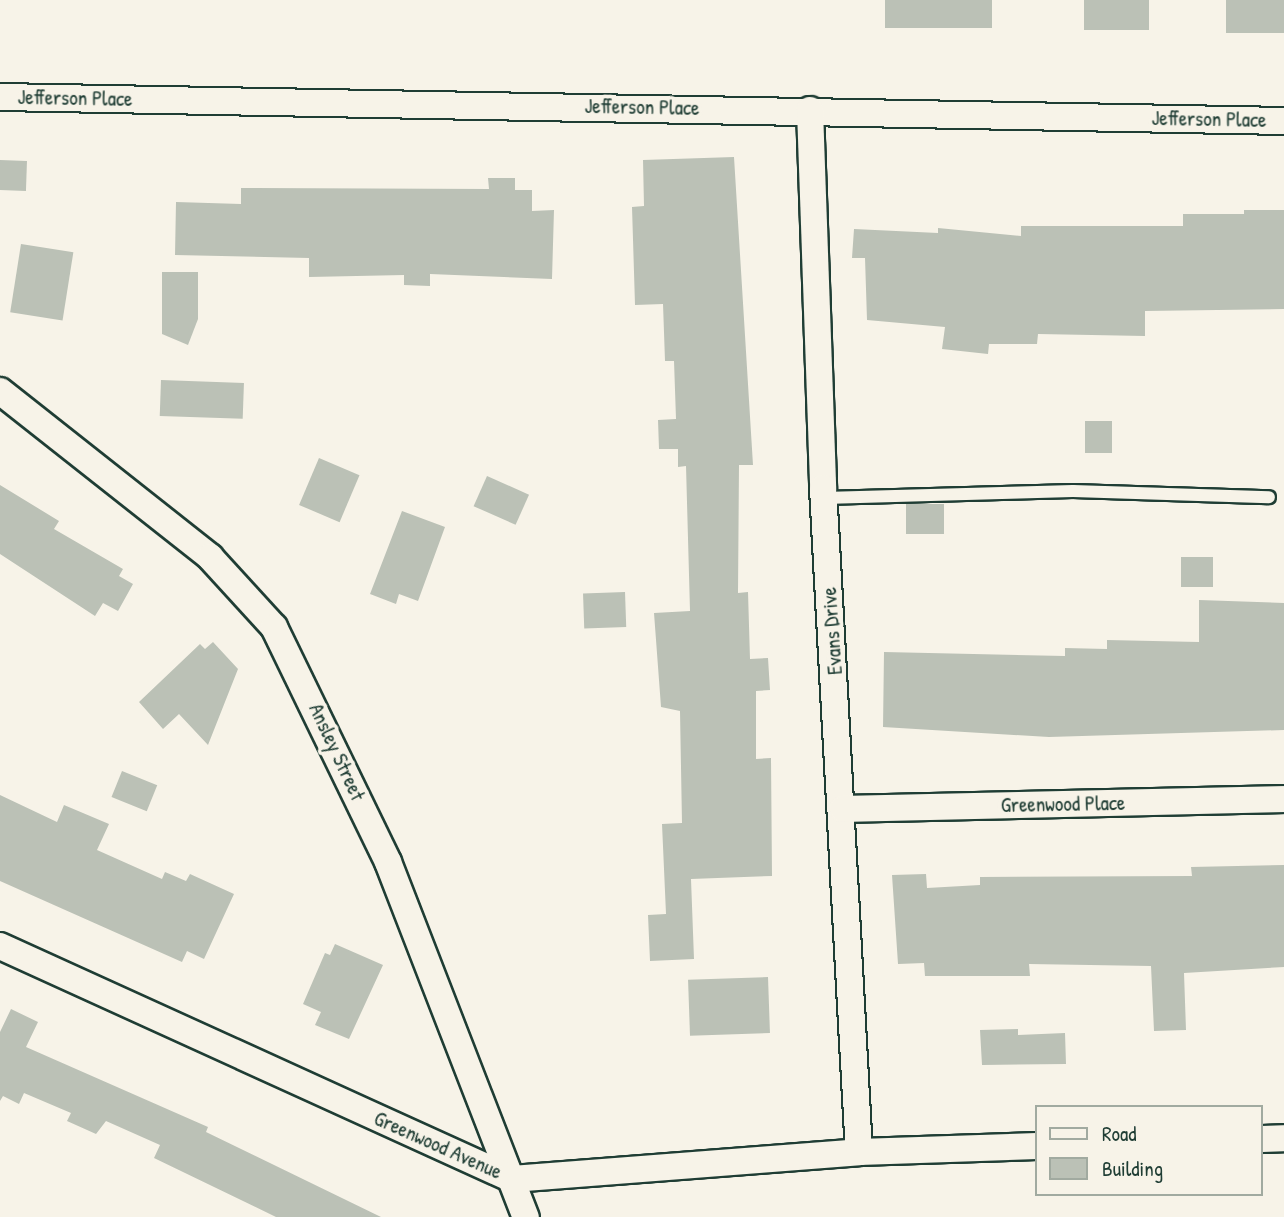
<!DOCTYPE html>
<style>
body{margin:0}
#map{position:relative;width:1284px;height:1217px;overflow:hidden;background:#f7f3e8;font-family:"Patrick Hand",sans-serif}
div>[style]{position:absolute}
.building>*{inset:0;background:#bbc1b6;transform-origin:0 0}
.roads{filter:drop-shadow(2px 0 #1f3d34) drop-shadow(-2px 0 #1f3d34) drop-shadow(0 2px #1f3d34) drop-shadow(0 -2px #1f3d34)}
.lane>*{height:12px;margin:-6px;padding:0 6px;transform-origin:6px;border-radius:6px;background:#f7f3e8}
.street>*{height:26px;margin:-13px;padding:0 13px;transform-origin:13px;border-radius:13px;background:#f7f3e8}
span{translate:-50% -50%;white-space:nowrap;text-align:center;line-height:1.15;-webkit-text-stroke:7px #f7f3e8;paint-order:stroke}
.street-label{font-size:21px;color:#1f3d34}
.legend{position:absolute;left:1035px;top:1105px;width:228px;height:91px;box-sizing:border-box;background:#f7f3e8;border:2px solid #a1aaa0;margin:0;padding:9px 12px;list-style:none;font-size:21px;color:#1f3d34}
.legend li{display:flex;align-items:center;gap:14px;height:35px}
.legend b{width:35px;border:2px solid #a1aaa0}
</style>
<div id="map">
<div class="building">
<div style="left:885px;top:0;width:107px;height:28px"></div>
<div style="left:1084px;top:0;width:65px;height:30px"></div>
<div style="left:1226px;top:0;width:58px;height:33px"></div>
<div style="clip-path:polygon(734px 157px,753px 465px,739px 465px,738px 593px,748px 592px,750px 659px,768px 658px,770px 690px,756px 691px,756px 759px,771px 758px,772px 876px,691px 879px,694px 959px,650px 961px,648px 915px,666px 914px,662px 824px,682px 823px,680px 711px,661px 707px,654px 613px,690px 611px,686px 466px,678px 467px,678px 449px,659px 449px,658px 420px,676px 419px,674px 361px,665px 361px,663px 304px,635px 305px,632px 207px,644px 206px,643px 160px)"></div>
<div style="left:0;top:160px;width:27px;height:30px;rotate:2deg"></div>
<div style="clip-path:polygon(488px 178px,515px 178px,515px 190px,532px 190px,532px 211px,554px 210px,552px 279px,430px 274px,430px 286px,404px 285px,404px 275px,309px 277px,309px 258px,175px 255px,176px 202px,241px 204px,241px 188px,489px 189px)"></div>
<div style="clip-path:polygon(1244px 210px,1284px 210px,1284px 309px,1145px 311px,1145px 336px,1038px 334px,1037px 344px,989px 344px,988px 354px,942px 349px,945px 327px,867px 320px,865px 258px,852px 258px,854px 229px,938px 233px,938px 228px,1021px 236px,1021px 226px,1183px 226px,1183px 214px,1244px 214px)"></div>
<div style="left:21px;top:244px;width:53px;height:69px;rotate:9deg"></div>
<div style="clip-path:polygon(162px 272px,198px 272px,198px 319px,188px 345px,162px 334px)"></div>
<div style="left:161px;top:380px;width:83px;height:36px;rotate:2deg"></div>
<div style="left:1112px;top:421px;width:32px;height:27px;rotate:90deg"></div>
<div style="left:319px;top:458px;width:44px;height:51px;rotate:23deg"></div>
<div style="left:487px;top:476px;width:46px;height:33px;rotate:24deg"></div>
<div style="clip-path:polygon(0 485px,59px 521px,54px 529px,123px 569px,119px 576px,133px 584px,118px 611px,103px 603px,95px 616px,0 554px)"></div>
<div style="left:906px;top:504px;width:38px;height:30px"></div>
<div style="clip-path:polygon(402px 511px,445px 527px,418px 601px,399px 594px,396px 604px,370px 594px)"></div>
<div style="left:1181px;top:557px;width:32px;height:30px"></div>
<div style="left:625px;top:592px;width:35px;height:42px;rotate:88deg"></div>
<div style="clip-path:polygon(1199px 600px,1284px 603px,1284px 730px,1049px 737px,883px 727px,884px 652px,1065px 656px,1065px 648px,1107px 649px,1107px 640px,1199px 642px)"></div>
<div style="clip-path:polygon(213px 642px,238px 669px,208px 745px,179px 714px,163px 729px,139px 702px,200px 644px,205px 649px)"></div>
<div style="left:122px;top:771px;width:38px;height:28px;rotate:22deg"></div>
<div style="clip-path:polygon(0 795px,57px 822px,64px 805px,109px 824px,97px 850px,162px 879px,165px 872px,186px 881px,190px 874px,234px 894px,204px 959px,187px 951px,182px 962px,0 881px)"></div>
<div style="clip-path:polygon(1284px 865px,1284px 967px,1184px 973px,1186px 1030px,1154px 1031px,1151px 966px,1029px 964px,1030px 976px,925px 976px,924px 963px,898px 964px,892px 875px,926px 874px,927px 888px,980px 885px,980px 877px,1192px 876px,1191px 867px)"></div>
<div style="clip-path:polygon(335px 944px,383px 965px,349px 1039px,315px 1025px,321px 1012px,303px 1004px,325px 953px,330px 955px)"></div>
<div style="left:768px;top:977px;width:56px;height:80px;rotate:88deg"></div>
<div style="clip-path:polygon(11px 1009px,38px 1022px,26px 1047px,208px 1127px,206px 1132px,381px 1217px,276px 1217px,154px 1158px,160px 1145px,106px 1121px,96px 1134px,67px 1121px,71px 1113px,24px 1093px,19px 1104px,3px 1096px,0 1101px,0 1032px)"></div>
<div style="clip-path:polygon(1018px 1029px,1018px 1035px,1065px 1033px,1066px 1064px,982px 1065px,980px 1030px)"></div>
</div>
<div class="roads">
<div class="lane">
<div style="left:824px;top:498px;width:249px;rotate:-1.6deg"></div>
<div style="left:1073px;top:491px;width:196px;rotate:1.8deg"></div>
</div>
<div class="street">
<div style="left:0;top:97px;width:1284px;rotate:1.07deg"></div>
<div style="left:810px;top:110px;width:378px;rotate:88deg"></div>
<div style="left:823px;top:488px;width:665px;rotate:86.9deg"></div>
<div style="left:0;top:391px;width:268px;rotate:38.3deg"></div>
<div style="left:210px;top:557px;width:95px;rotate:47.6deg"></div>
<div style="left:274px;top:627px;width:261px;rotate:64.1deg"></div>
<div style="left:388px;top:862px;width:381px;rotate:68.8deg"></div>
<div style="left:843px;top:809px;width:441px;rotate:-1.3deg"></div>
<div style="left:0;top:946px;width:563px;rotate:24.47deg"></div>
<div style="left:512px;top:1179px;width:348px;rotate:-4.4deg"></div>
<div style="left:859px;top:1152px;width:178px;rotate:-1.9deg"></div>
<div style="left:1261px;top:1139px;width:23px;rotate:-2deg"></div>
</div>
</div>
<div class="street-label">
<span style="left:75px;top:98px;rotate:1deg">Jefferson Place</span>
<span style="left:642px;top:107px;rotate:1deg">Jefferson Place</span>
<span style="left:1209px;top:119px;rotate:1deg">Jefferson Place</span>
<span style="left:832px;top:631px;rotate:-94deg">Evans Drive</span>
<span style="left:337px;top:752px;rotate:65deg">Ansley Street</span>
<span style="left:1063px;top:804px;rotate:-1deg">Greenwood Place</span>
<span style="left:438px;top:1145px;rotate:24deg">Greenwood Avenue</span>
</div>
<ul class="legend">
<li><b style="height:9px;background:#f7f3e8"></b>Road</li>
<li><b style="height:19px;background:#bbc1b6"></b>Building</li>
</ul>
</div>
